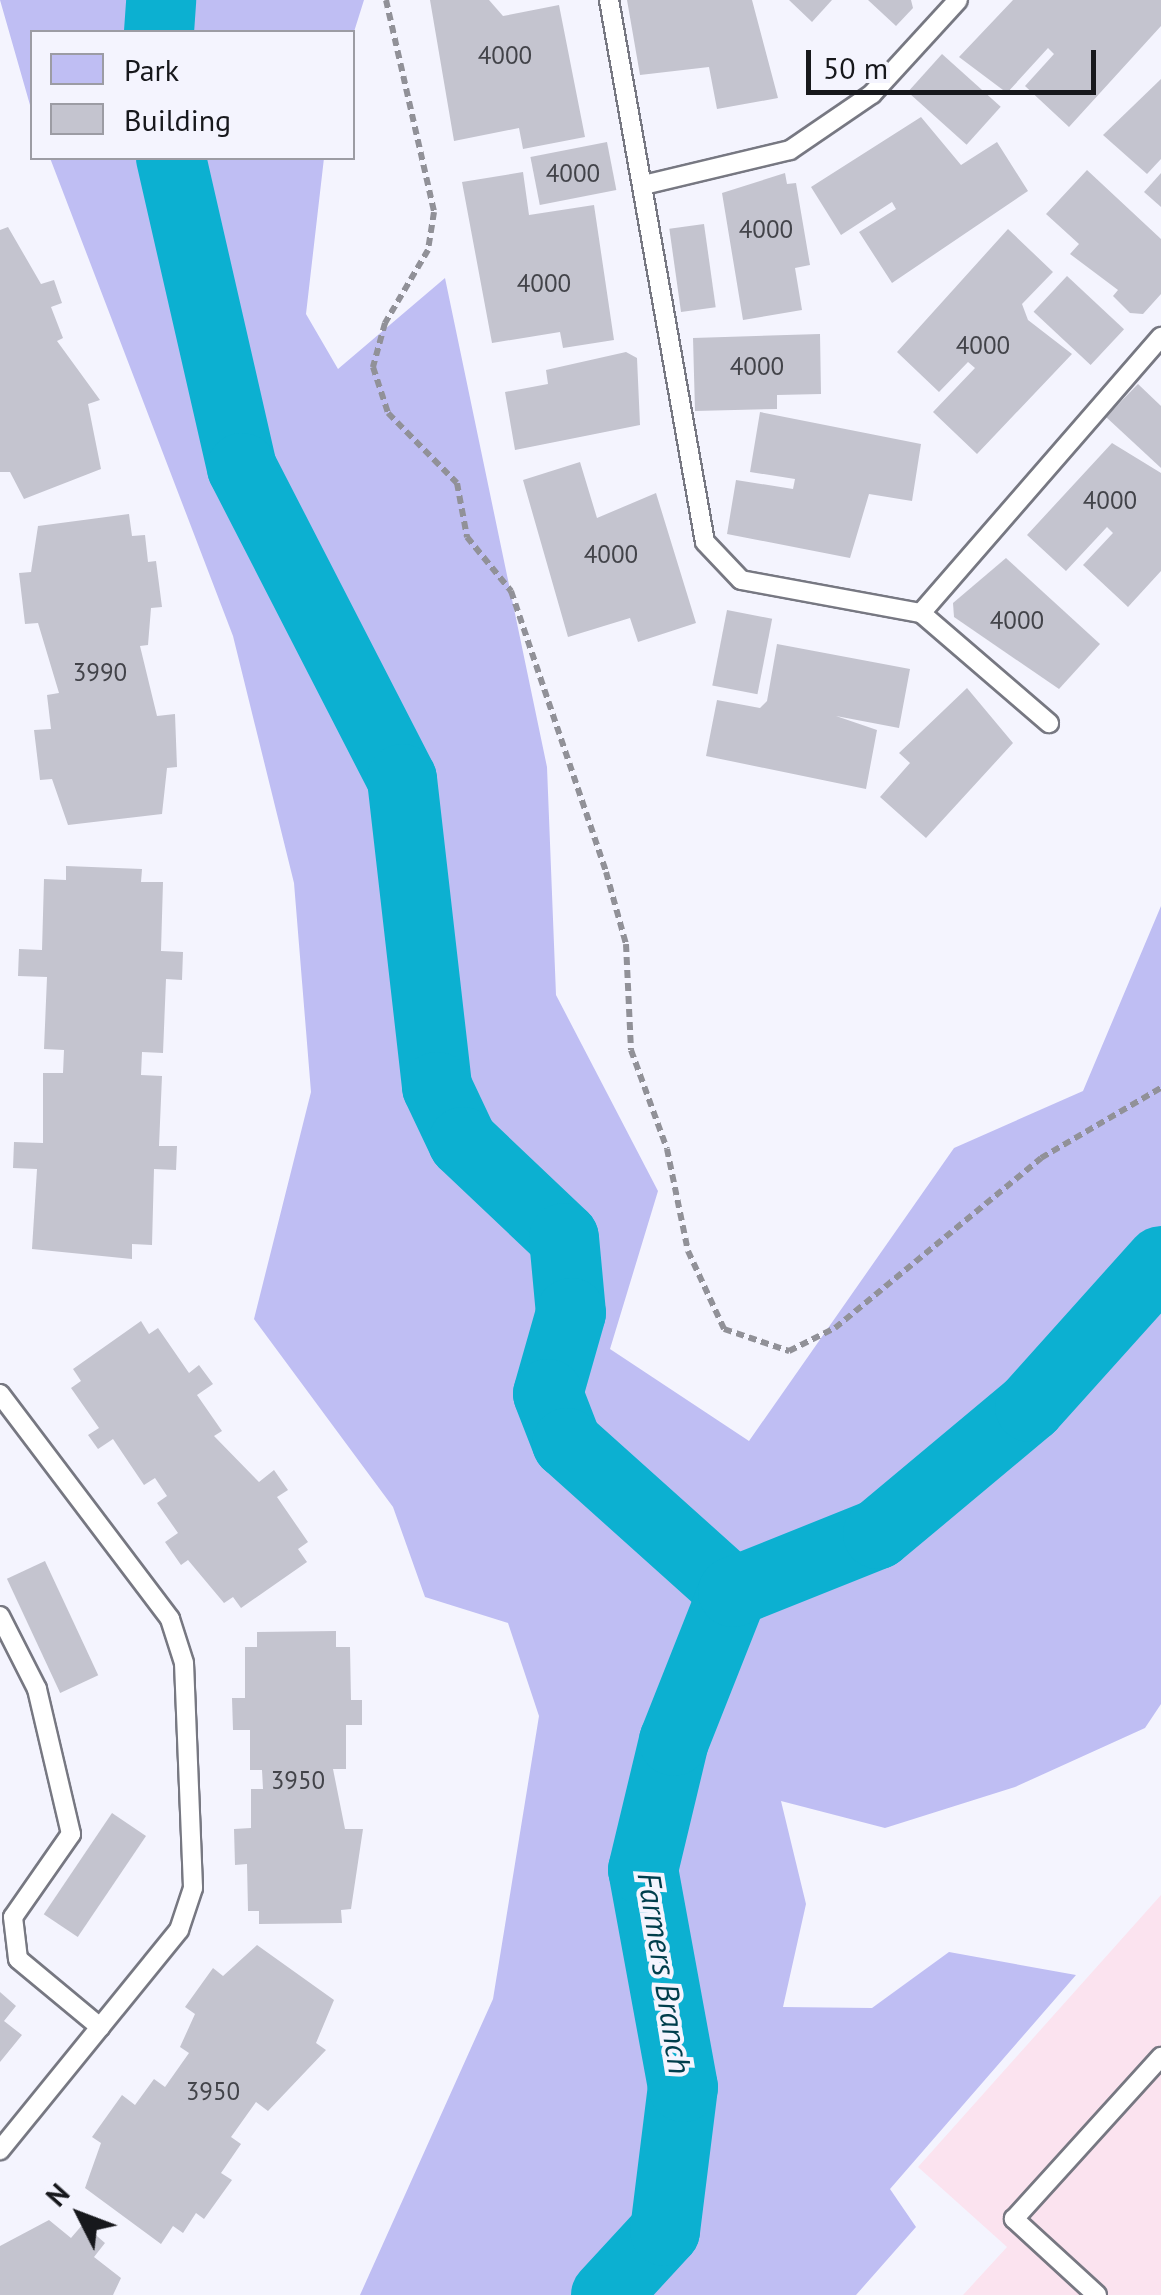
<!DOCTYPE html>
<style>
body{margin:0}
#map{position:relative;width:1161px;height:2295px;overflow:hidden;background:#f4f4fe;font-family:"PT Sans",sans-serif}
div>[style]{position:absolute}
.education>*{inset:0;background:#fbe3ef}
.green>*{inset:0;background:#bfbef3}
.river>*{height:70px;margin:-35px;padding:0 35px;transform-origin:35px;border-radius:35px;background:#0cb0d1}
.building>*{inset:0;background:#c4c4cf;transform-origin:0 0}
.path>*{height:6px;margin-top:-3px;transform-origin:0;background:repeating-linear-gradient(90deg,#919198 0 8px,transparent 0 13px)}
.roads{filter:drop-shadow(2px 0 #777882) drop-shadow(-2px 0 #777882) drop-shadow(0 2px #777882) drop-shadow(0 -2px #777882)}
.service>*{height:18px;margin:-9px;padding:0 9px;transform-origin:9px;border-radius:9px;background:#fff}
span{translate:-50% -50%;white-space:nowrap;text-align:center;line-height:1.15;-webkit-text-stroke:8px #f4f4fe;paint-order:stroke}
.number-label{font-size:25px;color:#424349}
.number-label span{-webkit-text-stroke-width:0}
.water-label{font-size:32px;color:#003e4c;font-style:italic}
.legend{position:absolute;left:30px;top:30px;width:325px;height:130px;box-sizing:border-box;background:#f4f4fe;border:2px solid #9c9ca4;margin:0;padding:12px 18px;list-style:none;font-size:30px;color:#17181c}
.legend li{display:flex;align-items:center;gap:20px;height:50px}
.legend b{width:50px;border:2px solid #9c9ca4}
.north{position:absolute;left:30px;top:2165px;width:100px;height:100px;-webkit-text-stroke:8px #f4f4fe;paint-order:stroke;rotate:312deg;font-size:28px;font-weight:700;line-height:40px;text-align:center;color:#17181c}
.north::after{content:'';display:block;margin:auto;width:35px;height:45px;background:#17181c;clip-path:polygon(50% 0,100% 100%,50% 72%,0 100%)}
.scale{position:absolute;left:806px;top:50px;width:290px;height:45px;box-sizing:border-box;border:5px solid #17181c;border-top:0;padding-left:12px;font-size:30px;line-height:35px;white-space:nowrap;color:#17181c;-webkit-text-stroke:8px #f4f4fe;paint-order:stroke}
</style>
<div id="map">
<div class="education">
<div style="clip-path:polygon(1161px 1895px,1161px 2295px,963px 2295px,1007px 2247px,918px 2167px)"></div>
</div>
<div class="green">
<div style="clip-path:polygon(0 0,364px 0,353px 35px,32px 32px,32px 112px)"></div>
<div style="clip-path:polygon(50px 158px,324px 158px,306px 314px,338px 369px,445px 278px,547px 767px,556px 995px,658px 1191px,610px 1349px,749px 1441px,954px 1148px,1083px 1091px,1161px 906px,1161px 1704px,1145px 1728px,1015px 1787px,885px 1828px,781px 1801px,806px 1904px,783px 2007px,872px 2008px,949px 1952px,1076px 1975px,890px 2189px,916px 2227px,856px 2295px,360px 2295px,493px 1999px,539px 1716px,508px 1623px,425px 1597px,393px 1507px,254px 1319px,311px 1092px,294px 883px,233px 636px)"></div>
</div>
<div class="river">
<div style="left:159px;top:32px;width:32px;rotate:-86deg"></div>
<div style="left:171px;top:158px;width:318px;rotate:77.1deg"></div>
<div style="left:242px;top:468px;width:350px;rotate:62.8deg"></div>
<div style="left:402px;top:779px;width:310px;rotate:83.5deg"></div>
<div style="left:437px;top:1087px;width:61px;rotate:64.7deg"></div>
<div style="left:463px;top:1142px;width:139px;rotate:43.5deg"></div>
<div style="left:564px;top:1238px;width:75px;rotate:84.7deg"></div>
<div style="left:571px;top:1313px;width:84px;rotate:105.9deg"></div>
<div style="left:548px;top:1394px;width:53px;rotate:68.8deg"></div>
<div style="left:567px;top:1443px;width:223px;rotate:41.9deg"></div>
<div style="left:606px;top:2295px;width:87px;rotate:-47.3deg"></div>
<div style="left:665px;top:2231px;width:145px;rotate:-82.9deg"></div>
<div style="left:683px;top:2087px;width:221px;rotate:-100.4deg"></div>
<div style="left:643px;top:1870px;width:133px;rotate:-76.5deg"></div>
<div style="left:674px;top:1741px;width:160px;rotate:-68.4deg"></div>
<div style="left:733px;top:1592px;width:156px;rotate:-21.8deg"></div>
<div style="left:878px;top:1534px;width:198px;rotate:-39.9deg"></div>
<div style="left:1030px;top:1407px;width:196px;rotate:-48.1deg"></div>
</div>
<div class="building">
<div style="clip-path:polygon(430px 0,489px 0,503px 16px,559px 5px,585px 137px,523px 149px,519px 128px,454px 141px)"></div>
<div style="clip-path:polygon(627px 0,752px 0,778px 98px,717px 109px,709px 67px,640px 75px)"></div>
<div style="clip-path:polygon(789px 0,832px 0,812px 22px)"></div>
<div style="clip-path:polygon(868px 0,911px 0,913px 8px,896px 26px)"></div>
<div style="clip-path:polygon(1013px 0,1161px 0,1161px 26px,1069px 127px,1025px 86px,1054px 54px,1048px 48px,1007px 93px,959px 57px)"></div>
<div style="left:942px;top:54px;width:79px;height:51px;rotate:42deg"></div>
<div style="clip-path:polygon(1161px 79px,1161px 159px,1147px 174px,1103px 135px)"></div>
<div style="clip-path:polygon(921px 117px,961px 165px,997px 142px,1028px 191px,892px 283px,859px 232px,896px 209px,892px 202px,841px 235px,811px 187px)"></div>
<div style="left:607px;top:142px;width:49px;height:78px;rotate:79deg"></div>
<div style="clip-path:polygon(1087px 170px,1161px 239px,1161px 294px,1143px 314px,1130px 313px,1113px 296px,1118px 290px,1070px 254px,1079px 244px,1046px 214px)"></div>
<div style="clip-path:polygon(523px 172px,529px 215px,594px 205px,614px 340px,563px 348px,560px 332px,492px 343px,462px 182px)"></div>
<div style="clip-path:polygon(785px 173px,787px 184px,796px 183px,810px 265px,795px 268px,802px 310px,743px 320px,722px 193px)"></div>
<div style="clip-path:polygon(1161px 173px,1161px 207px,1144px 192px)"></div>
<div style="left:704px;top:224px;width:84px;height:35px;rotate:82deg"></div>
<div style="clip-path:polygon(8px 227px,41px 284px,54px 280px,62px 303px,51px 307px,63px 338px,57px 341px,100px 400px,88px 404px,101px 469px,24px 499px,10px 472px,0 472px,0 230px)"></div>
<div style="clip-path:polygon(1008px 229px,1053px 272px,1022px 304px,1028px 320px,1072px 354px,977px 454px,933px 412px,975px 368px,968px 362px,939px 392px,897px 352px)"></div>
<div style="left:1067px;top:276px;width:78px;height:49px;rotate:43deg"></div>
<div style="clip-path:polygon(820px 334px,821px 394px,777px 395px,777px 409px,695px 411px,693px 338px)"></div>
<div style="clip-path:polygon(626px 352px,637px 358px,640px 425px,515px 450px,505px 392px,548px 384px,546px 370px)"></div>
<div style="clip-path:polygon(1138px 384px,1161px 406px,1161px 468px,1106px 417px)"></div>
<div style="clip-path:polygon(760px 412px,921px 444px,912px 501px,869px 494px,850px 558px,727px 534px,736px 480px,793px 489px,795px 479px,750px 472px)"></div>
<div style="clip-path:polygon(1112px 443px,1161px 473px,1161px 571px,1128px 607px,1083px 565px,1113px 533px,1107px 527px,1066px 571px,1027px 535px)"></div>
<div style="clip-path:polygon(580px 462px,597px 518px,656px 493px,696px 623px,638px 642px,630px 618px,568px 637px,523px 480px)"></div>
<div style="clip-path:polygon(129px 514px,132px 536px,145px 535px,148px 562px,156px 561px,162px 607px,151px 608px,148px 645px,140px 646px,157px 716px,175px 714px,177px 767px,167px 768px,162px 814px,68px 825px,52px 779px,40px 780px,34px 730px,51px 729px,47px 695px,59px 693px,38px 623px,25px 624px,19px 573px,31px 572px,38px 526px)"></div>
<div style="clip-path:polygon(1006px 558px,1100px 644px,1059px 689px,954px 617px,953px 603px)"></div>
<div style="left:727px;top:610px;width:46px;height:77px;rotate:11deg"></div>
<div style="clip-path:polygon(777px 644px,910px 669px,899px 728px,836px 716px,877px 730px,866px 789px,706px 756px,717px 700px,760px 708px,767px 701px)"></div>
<div style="clip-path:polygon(967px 688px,1013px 743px,926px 838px,880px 797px,910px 763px,899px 753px)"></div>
<div style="clip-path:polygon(66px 866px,142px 869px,141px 882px,163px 882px,161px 951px,183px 952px,182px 980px,166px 979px,163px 1053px,142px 1052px,141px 1075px,162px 1076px,159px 1146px,177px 1146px,176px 1170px,154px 1169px,152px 1245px,132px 1244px,132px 1259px,32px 1249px,37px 1169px,13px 1168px,14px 1142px,43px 1143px,43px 1073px,63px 1073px,64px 1050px,44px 1049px,47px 977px,18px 976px,19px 949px,42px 950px,44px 879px,66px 880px)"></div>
<div style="clip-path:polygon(141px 1321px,149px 1334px,158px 1328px,189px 1373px,199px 1365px,213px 1384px,197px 1395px,222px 1431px,214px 1436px,259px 1482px,274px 1470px,288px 1490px,277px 1497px,308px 1542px,298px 1549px,307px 1562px,241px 1608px,233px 1597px,224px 1603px,188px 1560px,181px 1565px,165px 1542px,178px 1533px,157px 1503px,167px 1496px,155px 1478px,144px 1485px,113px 1439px,98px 1449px,88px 1435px,99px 1428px,71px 1388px,81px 1381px,73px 1369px)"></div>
<div style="left:45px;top:1561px;width:126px;height:42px;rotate:65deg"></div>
<div style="clip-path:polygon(336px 1631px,336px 1647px,350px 1647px,351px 1700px,362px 1700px,362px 1725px,346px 1725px,346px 1769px,333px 1769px,345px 1829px,363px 1829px,351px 1909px,341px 1910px,342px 1923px,259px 1924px,259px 1911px,248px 1911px,247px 1864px,235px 1865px,234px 1829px,251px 1828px,251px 1789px,263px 1789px,262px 1770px,250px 1770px,250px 1730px,233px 1730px,232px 1698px,245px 1698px,245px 1647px,257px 1647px,257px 1632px)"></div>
<div style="left:112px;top:1813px;width:41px;height:122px;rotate:34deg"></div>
<div style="clip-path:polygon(257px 1945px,334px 2000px,316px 2043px,326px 2050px,268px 2111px,256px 2102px,231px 2137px,241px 2144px,221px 2173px,232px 2180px,204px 2219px,196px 2213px,183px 2233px,173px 2226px,161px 2244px,85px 2188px,101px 2143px,92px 2137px,122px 2095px,135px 2105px,154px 2079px,165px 2087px,189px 2053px,180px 2047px,195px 2014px,185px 2007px,213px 1968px,223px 1976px)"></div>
<div style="clip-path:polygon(0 1992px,16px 2006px,4px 2021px,22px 2035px,0 2062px)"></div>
<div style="clip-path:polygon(49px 2220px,71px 2238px,83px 2224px,105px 2243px,94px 2257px,121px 2278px,113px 2295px,0 2295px,0 2246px)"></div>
</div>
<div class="path">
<div style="left:386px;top:0;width:217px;rotate:77.2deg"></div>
<div style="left:434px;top:212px;width:38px;rotate:99deg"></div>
<div style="left:428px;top:250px;width:85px;rotate:120.5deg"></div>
<div style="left:385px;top:323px;width:46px;rotate:105.3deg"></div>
<div style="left:373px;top:367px;width:48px;rotate:71.9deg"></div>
<div style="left:388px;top:413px;width:98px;rotate:45.4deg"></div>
<div style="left:457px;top:483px;width:55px;rotate:79.5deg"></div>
<div style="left:467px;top:537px;width:70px;rotate:50.8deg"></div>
<div style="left:511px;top:591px;width:297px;rotate:71.3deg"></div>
<div style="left:606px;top:872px;width:75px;rotate:74.5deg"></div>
<div style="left:626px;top:944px;width:106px;rotate:87.3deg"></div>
<div style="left:631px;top:1050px;width:105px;rotate:70deg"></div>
<div style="left:667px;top:1149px;width:104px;rotate:78.4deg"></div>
<div style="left:688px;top:1251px;width:86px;rotate:65.2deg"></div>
<div style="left:724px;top:1329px;width:69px;rotate:18.7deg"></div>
<div style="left:789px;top:1351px;width:51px;rotate:-26.6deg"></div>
<div style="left:835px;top:1328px;width:267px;rotate:-39.5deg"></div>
<div style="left:1041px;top:1158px;width:139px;rotate:-30.3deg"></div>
</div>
<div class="roads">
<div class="service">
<div style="left:609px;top:0;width:550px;rotate:79.96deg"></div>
<div style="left:705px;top:542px;width:52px;rotate:46.5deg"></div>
<div style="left:741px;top:580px;width:183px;rotate:10.4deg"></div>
<div style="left:921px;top:613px;width:366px;rotate:-49deg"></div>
<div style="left:644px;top:185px;width:150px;rotate:-13.5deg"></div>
<div style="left:790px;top:150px;width:99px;rotate:-34.3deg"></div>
<div style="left:872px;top:94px;width:127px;rotate:-47.5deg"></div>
<div style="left:921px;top:613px;width:169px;rotate:40.7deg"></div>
<div style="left:0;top:1394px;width:282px;rotate:52.9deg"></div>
<div style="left:170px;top:1619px;width:46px;rotate:72.3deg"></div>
<div style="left:184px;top:1663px;width:225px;rotate:87.7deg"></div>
<div style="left:193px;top:1888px;width:44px;rotate:108.4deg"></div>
<div style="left:179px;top:1930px;width:284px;rotate:129.1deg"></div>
<div style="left:0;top:1616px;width:82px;rotate:63.1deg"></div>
<div style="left:37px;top:1689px;width:149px;rotate:76.8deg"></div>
<div style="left:71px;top:1834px;width:101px;rotate:124.9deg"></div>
<div style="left:13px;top:1917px;width:42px;rotate:83.2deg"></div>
<div style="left:18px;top:1959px;width:107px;rotate:39.7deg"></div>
<div style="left:1097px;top:2295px;width:113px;rotate:-137.5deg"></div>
<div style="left:1014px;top:2219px;width:219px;rotate:-47.8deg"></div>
</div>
</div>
<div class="number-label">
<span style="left:505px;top:55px">4000</span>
<span style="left:573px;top:173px">4000</span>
<span style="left:766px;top:229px">4000</span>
<span style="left:544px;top:283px">4000</span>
<span style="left:983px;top:345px">4000</span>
<span style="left:757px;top:366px">4000</span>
<span style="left:1110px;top:500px">4000</span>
<span style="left:611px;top:554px">4000</span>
<span style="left:1017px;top:620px">4000</span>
<span style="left:100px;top:672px">3990</span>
<span style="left:298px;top:1780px">3950</span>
<span style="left:213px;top:2091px">3950</span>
</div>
<div class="water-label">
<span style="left:665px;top:1973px;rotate:81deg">Farmers Branch</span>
</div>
<ul class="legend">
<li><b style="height:28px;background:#bfbef3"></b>Park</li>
<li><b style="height:28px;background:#c4c4cf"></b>Building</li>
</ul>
<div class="north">N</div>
<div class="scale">50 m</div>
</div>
